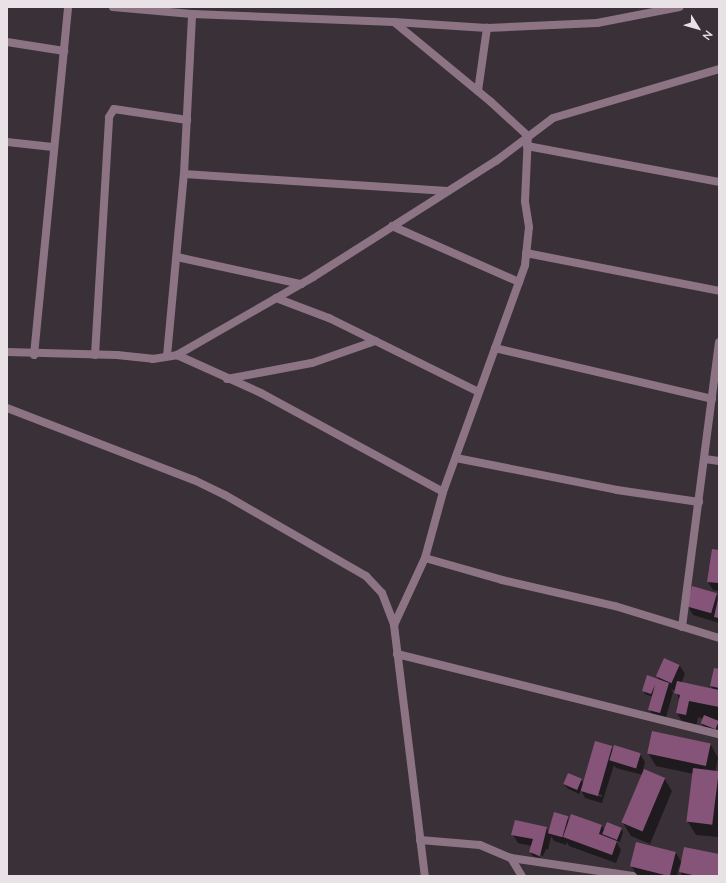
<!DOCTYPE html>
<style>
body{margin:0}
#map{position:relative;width:726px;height:883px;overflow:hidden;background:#393137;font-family:Lato,sans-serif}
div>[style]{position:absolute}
.shadow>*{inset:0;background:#0007}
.building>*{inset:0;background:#865479;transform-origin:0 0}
.minor>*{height:8px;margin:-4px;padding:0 4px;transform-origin:4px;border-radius:4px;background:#8c7485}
span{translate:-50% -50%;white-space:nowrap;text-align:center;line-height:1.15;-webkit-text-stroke:4px #393137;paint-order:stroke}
.frame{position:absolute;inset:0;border:8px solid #e8e2e6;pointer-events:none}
.north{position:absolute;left:678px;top:8px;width:40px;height:40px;-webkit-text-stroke:3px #393137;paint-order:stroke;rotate:127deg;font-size:11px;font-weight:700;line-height:16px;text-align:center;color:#e8e2e6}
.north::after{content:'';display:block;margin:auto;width:14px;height:18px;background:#e8e2e6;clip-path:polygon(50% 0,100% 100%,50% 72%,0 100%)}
</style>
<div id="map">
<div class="shadow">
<div style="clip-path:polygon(719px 551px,719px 591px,713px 590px,708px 582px)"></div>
<div style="clip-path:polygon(717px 594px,719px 623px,693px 615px,688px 606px)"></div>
<div style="clip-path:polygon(680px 666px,685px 674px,681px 683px,713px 690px,711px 686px,715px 670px,719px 670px,719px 732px,704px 728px,702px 724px,704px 719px,698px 717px,695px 732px,687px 730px,677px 713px,680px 702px,676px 691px,671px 689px,673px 692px,665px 721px,654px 718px,649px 709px,653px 697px,645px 694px,643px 690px,659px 680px,657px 676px)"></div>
<div style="clip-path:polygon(653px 732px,711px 745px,718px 758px,715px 772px,719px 772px,719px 837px,696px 835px,688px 822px,694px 774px,656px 766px,648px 753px)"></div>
<div style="clip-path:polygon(evenodd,611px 747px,613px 750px,640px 754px,645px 762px,643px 770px,664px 778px,672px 791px,650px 844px,631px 836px,623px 823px,643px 775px,616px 768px,614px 765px,602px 803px,585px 798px,581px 790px,579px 794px,567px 788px,564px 784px,581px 780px,583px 783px,611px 747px,586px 791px,602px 795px,602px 797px,586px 793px,586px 791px)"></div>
<div style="clip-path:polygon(567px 817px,569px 821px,602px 826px,605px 831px,621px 828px,623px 832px,620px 842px,616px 841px,621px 850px,616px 863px,569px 846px,567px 842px,566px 845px,554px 841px,551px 836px,548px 850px,546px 849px,543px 856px,532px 852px,542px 859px,533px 856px,530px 852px,532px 846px,518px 843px,513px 835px,546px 828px,549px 832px)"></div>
<div style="clip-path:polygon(676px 853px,682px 863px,719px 855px,719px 876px,682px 876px,679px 865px,677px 876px,645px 876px,636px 874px,631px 865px)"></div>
</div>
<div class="building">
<div style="clip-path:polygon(712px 549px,719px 550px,719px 583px,707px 582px)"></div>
<div style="left:692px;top:586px;width:26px;height:21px;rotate:16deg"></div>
<div style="clip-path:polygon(718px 599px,719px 599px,719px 618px,714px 617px)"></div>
<div style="left:664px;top:658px;width:17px;height:20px;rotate:24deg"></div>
<div style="clip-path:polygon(714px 668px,719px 669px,719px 688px,710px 686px)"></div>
<div style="clip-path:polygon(647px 675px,669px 683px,660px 713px,648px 710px,655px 685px,651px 694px,642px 691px)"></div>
<div style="clip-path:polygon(677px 681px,719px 690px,719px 707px,689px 701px,686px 715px,676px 713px,680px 695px,674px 693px)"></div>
<div style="left:704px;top:715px;width:16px;height:9px;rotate:22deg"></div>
<div style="left:652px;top:731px;width:60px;height:23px;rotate:12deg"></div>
<div style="left:595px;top:741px;width:18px;height:52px;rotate:16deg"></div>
<div style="left:614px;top:745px;width:28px;height:16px;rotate:17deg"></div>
<div style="left:693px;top:768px;width:26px;height:54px;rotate:7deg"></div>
<div style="left:644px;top:769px;width:23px;height:58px;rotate:23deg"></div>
<div style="left:568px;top:773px;width:15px;height:12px;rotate:23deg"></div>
<div style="left:554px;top:812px;width:15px;height:22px;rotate:16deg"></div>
<div style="clip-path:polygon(571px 814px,602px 825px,599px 834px,617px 841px,612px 855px,563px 837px)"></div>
<div style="clip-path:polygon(515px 820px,547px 827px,540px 856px,529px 852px,533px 839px,511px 835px)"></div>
<div style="left:607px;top:822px;width:16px;height:13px;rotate:22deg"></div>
<div style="left:636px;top:842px;width:41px;height:25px;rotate:14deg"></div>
<div style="clip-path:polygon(684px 847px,719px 854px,719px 876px,697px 876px,679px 872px)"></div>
</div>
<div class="minor">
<div style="left:113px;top:7px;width:79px;rotate:5.1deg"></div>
<div style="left:192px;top:14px;width:202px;rotate:2.3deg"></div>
<div style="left:394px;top:22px;width:93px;rotate:3.7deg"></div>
<div style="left:487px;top:28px;width:110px;rotate:-2.6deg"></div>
<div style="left:597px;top:23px;width:84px;rotate:-11deg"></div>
<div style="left:394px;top:22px;width:126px;rotate:39.5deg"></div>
<div style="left:491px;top:102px;width:50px;rotate:42.6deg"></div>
<div style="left:7px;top:42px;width:58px;rotate:9deg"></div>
<div style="left:478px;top:91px;width:64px;rotate:-81.9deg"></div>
<div style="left:7px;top:142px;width:46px;rotate:6.2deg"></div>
<div style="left:527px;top:146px;width:195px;rotate:10.6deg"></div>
<div style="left:184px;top:174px;width:264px;rotate:3.7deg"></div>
<div style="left:392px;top:226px;width:139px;rotate:23.8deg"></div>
<div style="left:526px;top:253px;width:197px;rotate:11.1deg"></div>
<div style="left:177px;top:257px;width:127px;rotate:12.3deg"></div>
<div style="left:276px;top:298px;width:57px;rotate:20.7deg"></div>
<div style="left:329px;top:318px;width:167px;rotate:26.3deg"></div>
<div style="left:495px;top:348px;width:223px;rotate:13.2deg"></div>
<div style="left:7px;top:352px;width:110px;rotate:1.6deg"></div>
<div style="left:117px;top:355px;width:36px;rotate:6deg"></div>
<div style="left:153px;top:359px;width:24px;rotate:-9deg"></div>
<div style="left:177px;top:355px;width:157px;rotate:-29.8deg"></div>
<div style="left:313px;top:277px;width:217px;rotate:-32.4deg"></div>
<div style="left:496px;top:161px;width:71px;rotate:-37deg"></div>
<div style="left:553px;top:118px;width:173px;rotate:-16.4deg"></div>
<div style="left:34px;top:355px;width:350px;rotate:-84.4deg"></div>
<div style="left:95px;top:355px;width:238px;rotate:-86.6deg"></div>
<div style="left:109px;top:117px;width:9px;rotate:-58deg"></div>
<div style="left:114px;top:109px;width:74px;rotate:8.6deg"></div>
<div style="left:177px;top:355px;width:92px;rotate:24.3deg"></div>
<div style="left:261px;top:393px;width:207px;rotate:28.5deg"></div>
<div style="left:167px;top:356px;width:183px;rotate:-84.7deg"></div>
<div style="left:184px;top:174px;width:160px;rotate:-87.1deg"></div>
<div style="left:227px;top:379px;width:86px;rotate:-10.7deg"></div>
<div style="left:312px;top:363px;width:67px;rotate:-19.2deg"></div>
<div style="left:7px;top:408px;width:200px;rotate:21.1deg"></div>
<div style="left:194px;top:480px;width:34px;rotate:26deg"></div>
<div style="left:225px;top:495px;width:163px;rotate:29.9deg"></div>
<div style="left:366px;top:576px;width:23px;rotate:47deg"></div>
<div style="left:382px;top:593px;width:34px;rotate:69deg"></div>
<div style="left:394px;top:625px;width:253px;rotate:83deg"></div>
<div style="left:456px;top:458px;width:164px;rotate:11.2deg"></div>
<div style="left:617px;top:490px;width:83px;rotate:8.3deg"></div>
<div style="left:705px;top:459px;width:14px;rotate:8deg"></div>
<div style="left:425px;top:558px;width:80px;rotate:15.9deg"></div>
<div style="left:502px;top:580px;width:116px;rotate:13deg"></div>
<div style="left:615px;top:606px;width:109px;rotate:17.1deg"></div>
<div style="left:394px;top:625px;width:74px;rotate:-65.2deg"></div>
<div style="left:425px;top:558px;width:68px;rotate:-74.7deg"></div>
<div style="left:443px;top:492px;width:241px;rotate:-70.1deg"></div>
<div style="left:525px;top:265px;width:38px;rotate:-84deg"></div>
<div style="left:529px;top:227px;width:26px;rotate:-99deg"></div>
<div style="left:525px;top:201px;width:65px;rotate:-87.4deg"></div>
<div style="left:682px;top:627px;width:287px;rotate:-82.6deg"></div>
<div style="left:397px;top:654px;width:332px;rotate:14deg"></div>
<div style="left:420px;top:840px;width:60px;rotate:4.8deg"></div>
<div style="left:480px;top:845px;width:34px;rotate:23deg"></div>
<div style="left:511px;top:858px;width:21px;rotate:59deg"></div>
<div style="left:511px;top:858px;width:123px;rotate:8.4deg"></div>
</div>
<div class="frame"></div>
<div class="north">N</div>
</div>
